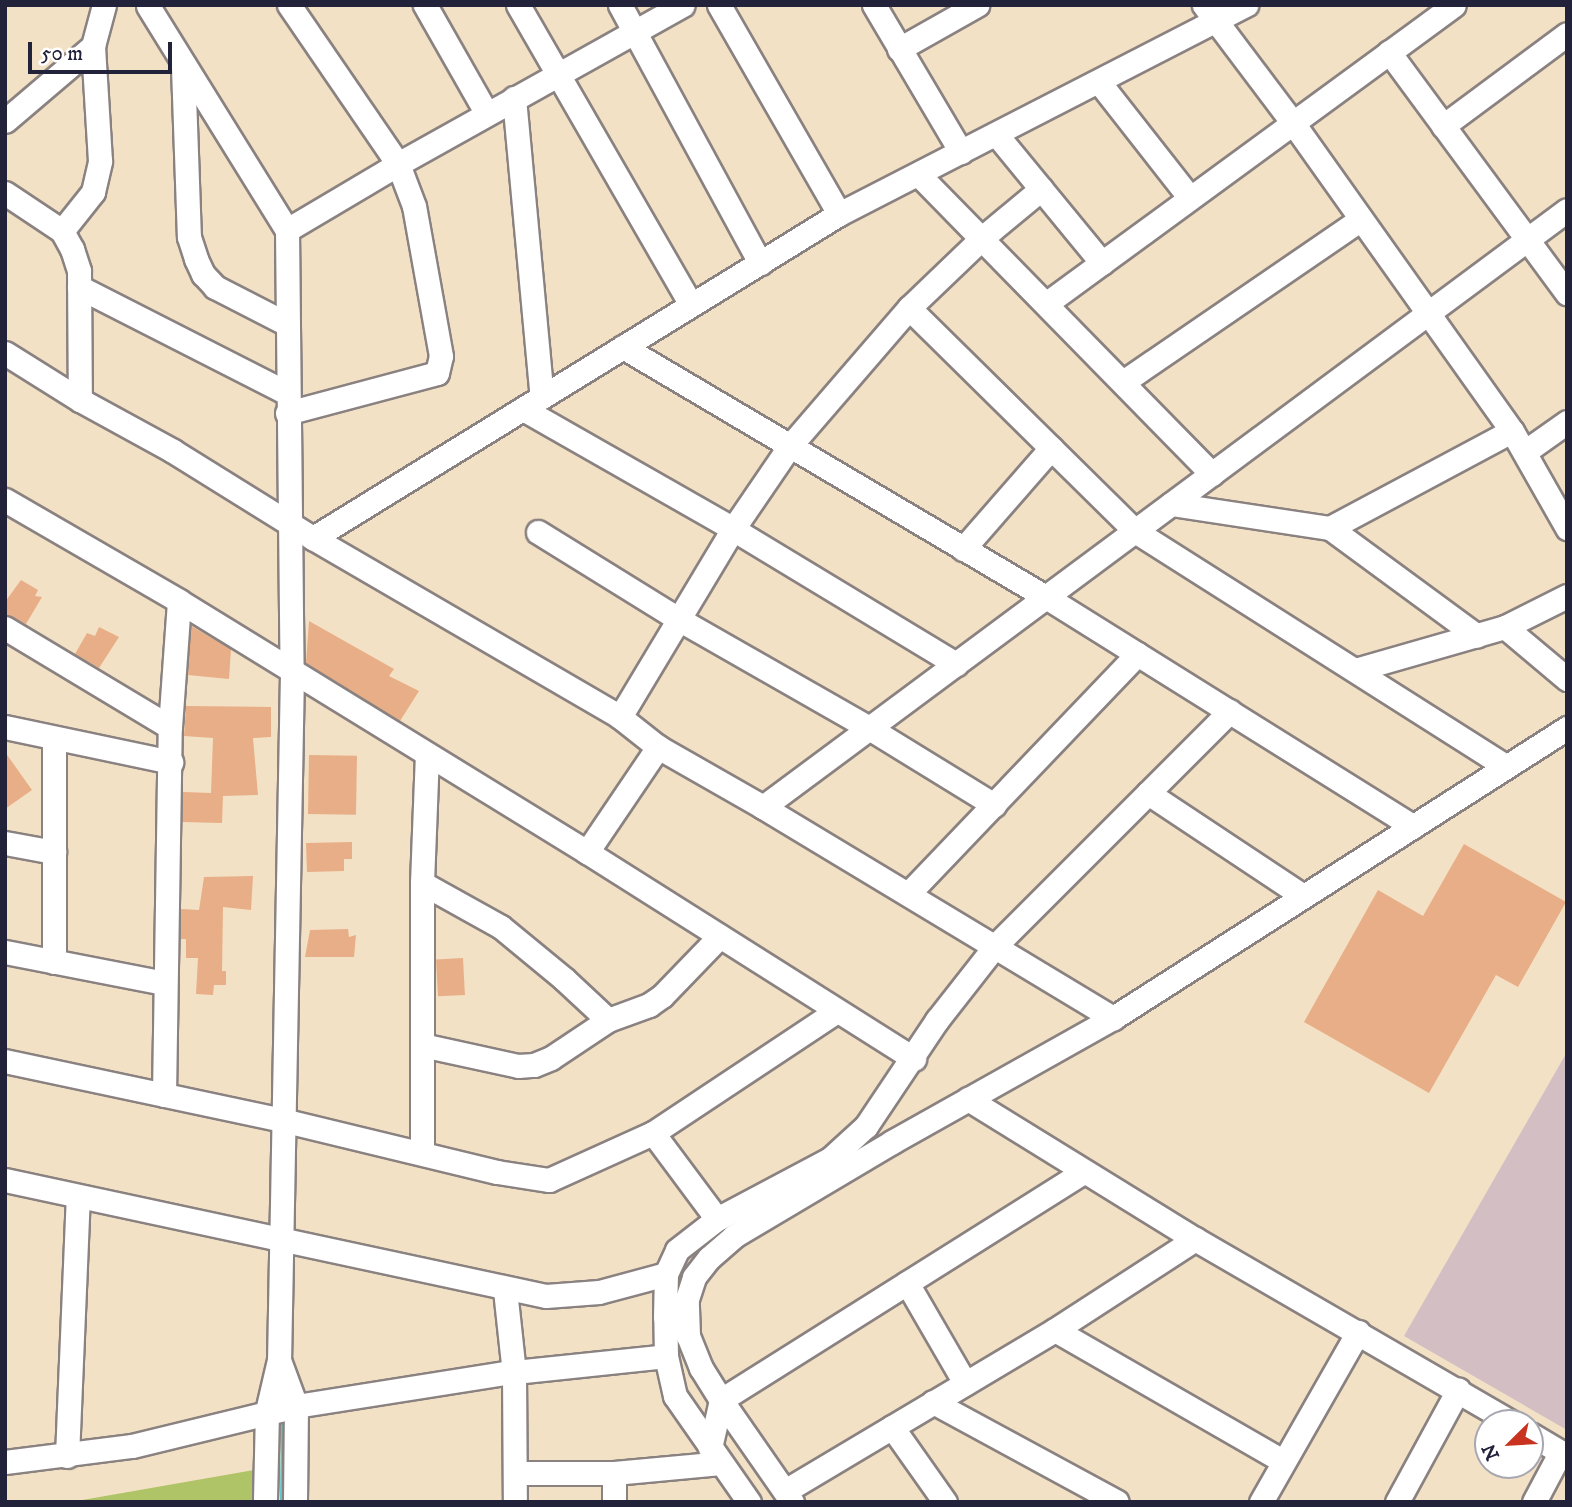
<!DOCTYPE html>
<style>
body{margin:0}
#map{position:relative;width:1572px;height:1507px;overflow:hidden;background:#f3e1c5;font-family:"IM FELL DW Pica",serif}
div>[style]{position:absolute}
.industrial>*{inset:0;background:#d2bec3}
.green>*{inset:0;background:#afc367}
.stream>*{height:6px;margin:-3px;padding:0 3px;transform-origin:3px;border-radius:3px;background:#57c5cb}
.building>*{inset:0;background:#e8ae87;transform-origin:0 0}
.roads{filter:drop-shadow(2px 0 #8a8280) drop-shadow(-2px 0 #8a8280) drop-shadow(0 2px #8a8280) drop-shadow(0 -2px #8a8280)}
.minor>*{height:23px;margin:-11.5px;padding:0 11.5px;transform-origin:11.5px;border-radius:11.5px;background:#fff}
span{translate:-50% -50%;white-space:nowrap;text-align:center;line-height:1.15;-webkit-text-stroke:7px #fff;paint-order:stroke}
.frame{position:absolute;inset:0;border:7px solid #22223b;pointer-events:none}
.north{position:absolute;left:1474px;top:1409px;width:70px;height:70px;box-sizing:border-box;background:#fff;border:2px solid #a7a7b1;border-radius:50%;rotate:246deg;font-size:19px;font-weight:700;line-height:28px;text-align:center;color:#22223b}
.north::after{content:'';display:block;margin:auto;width:24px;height:32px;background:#c8321e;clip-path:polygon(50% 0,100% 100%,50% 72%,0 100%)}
.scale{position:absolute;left:28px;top:42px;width:144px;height:32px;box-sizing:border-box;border:4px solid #22223b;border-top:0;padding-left:9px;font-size:21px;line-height:24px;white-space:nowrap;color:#22223b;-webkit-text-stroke:5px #fff;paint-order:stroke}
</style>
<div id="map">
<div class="industrial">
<div style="clip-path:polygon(1567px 1052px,1567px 1430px,1404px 1336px)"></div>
</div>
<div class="green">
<div style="clip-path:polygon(254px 1470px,253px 1502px,71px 1502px)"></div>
</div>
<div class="stream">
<div style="left:283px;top:1502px;width:88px;rotate:-89.3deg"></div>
</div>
<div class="building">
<div style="clip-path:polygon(21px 580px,38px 590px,35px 596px,42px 597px,26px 624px,5px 614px,5px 602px)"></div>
<div style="clip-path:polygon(309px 621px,394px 669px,389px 676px,419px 691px,400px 721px,306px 663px)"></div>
<div style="clip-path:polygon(191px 626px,231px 649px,229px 679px,188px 675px)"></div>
<div style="clip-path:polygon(99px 627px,119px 637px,99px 668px,75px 654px,87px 633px,95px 636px)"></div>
<div style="clip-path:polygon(186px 706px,271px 707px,271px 737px,253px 738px,258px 795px,223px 796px,222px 823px,182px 822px,183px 792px,211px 793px,213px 738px,184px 736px)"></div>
<div style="clip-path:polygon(5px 752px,32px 790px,5px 809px)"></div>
<div style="left:309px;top:755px;width:48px;height:59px;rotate:1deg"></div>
<div style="clip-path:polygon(352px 842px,352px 859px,344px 859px,344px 871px,307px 872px,306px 843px)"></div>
<div style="clip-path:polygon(1464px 844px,1566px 902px,1518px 987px,1496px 975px,1429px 1093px,1304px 1022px,1378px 890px,1423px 916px)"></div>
<div style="clip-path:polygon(253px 876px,251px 910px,223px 907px,222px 971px,226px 971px,226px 985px,214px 985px,213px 995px,196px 994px,198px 958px,186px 958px,186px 939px,181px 939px,181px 909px,199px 910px,204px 877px)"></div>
<div style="clip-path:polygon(348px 929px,349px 937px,356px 935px,354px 957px,305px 957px,310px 930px)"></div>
<div style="left:463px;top:958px;width:37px;height:27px;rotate:87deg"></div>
</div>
<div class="roads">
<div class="minor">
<div style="left:425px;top:5px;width:125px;rotate:60.4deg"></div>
<div style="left:518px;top:5px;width:346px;rotate:60deg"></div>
<div style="left:620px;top:5px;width:294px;rotate:61.5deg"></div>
<div style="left:719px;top:5px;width:241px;rotate:60.1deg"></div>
<div style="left:874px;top:5px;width:171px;rotate:59.4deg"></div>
<div style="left:1204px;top:5px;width:148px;rotate:53deg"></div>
<div style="left:1293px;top:123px;width:378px;rotate:54.6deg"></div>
<div style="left:1512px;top:431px;width:112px;rotate:60.4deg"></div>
<div style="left:148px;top:6px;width:264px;rotate:58.2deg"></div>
<div style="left:287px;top:230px;width:443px;rotate:89.4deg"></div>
<div style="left:292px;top:673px;width:687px;rotate:91.08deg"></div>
<div style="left:279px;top:1360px;width:52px;rotate:103.2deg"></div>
<div style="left:267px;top:1411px;width:91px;rotate:91.3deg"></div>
<div style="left:899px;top:49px;width:90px;rotate:-29.4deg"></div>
<div style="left:1389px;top:52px;width:300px;rotate:53.6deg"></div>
<div style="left:183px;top:67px;width:170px;rotate:88deg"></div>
<div style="left:189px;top:237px;width:23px;rotate:72deg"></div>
<div style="left:196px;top:259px;width:17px;rotate:65deg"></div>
<div style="left:203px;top:274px;width:18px;rotate:47deg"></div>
<div style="left:215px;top:287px;width:81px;rotate:27.2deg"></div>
<div style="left:1099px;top:82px;width:147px;rotate:51.9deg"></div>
<div style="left:514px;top:98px;width:300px;rotate:84.7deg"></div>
<div style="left:5px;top:121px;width:116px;rotate:-40.4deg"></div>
<div style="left:1443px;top:126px;width:154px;rotate:-36.6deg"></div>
<div style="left:996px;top:134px;width:167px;rotate:50.6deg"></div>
<div style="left:918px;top:174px;width:420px;rotate:45.6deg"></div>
<div style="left:5px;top:193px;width:69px;rotate:33.7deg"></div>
<div style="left:62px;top:231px;width:21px;rotate:61deg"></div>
<div style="left:72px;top:249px;width:23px;rotate:72deg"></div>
<div style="left:79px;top:271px;width:129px;rotate:89.6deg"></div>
<div style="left:287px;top:230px;width:129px;rotate:-30.7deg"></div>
<div style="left:398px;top:164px;width:326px;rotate:-29.2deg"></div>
<div style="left:62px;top:231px;width:50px;rotate:-51.5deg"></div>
<div style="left:93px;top:192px;width:32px;rotate:-77deg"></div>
<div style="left:100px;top:161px;width:115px;rotate:-93.5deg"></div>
<div style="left:93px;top:46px;width:42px;rotate:-75deg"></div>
<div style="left:79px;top:287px;width:233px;rotate:27deg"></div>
<div style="left:1047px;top:303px;width:504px;rotate:-36.21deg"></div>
<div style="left:909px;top:308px;width:317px;rotate:44.6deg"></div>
<div style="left:1135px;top:531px;width:439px;rotate:32.4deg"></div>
<div style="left:623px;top:347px;width:491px;rotate:30.6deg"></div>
<div style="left:1046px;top:597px;width:433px;rotate:32deg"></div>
<div style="left:5px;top:353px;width:89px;rotate:32.1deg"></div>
<div style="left:80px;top:400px;width:106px;rotate:28.7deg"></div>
<div style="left:173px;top:451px;width:165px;rotate:31.9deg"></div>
<div style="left:313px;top:538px;width:355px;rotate:30.2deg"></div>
<div style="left:620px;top:717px;width:48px;rotate:38.3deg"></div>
<div style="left:658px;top:747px;width:121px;rotate:29.7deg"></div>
<div style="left:763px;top:807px;width:409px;rotate:31.1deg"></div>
<div style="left:1123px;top:382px;width:288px;rotate:-34.4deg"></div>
<div style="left:523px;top:409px;width:242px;rotate:29.7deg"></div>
<div style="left:733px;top:529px;width:261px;rotate:31.2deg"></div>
<div style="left:287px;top:413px;width:155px;rotate:-14.9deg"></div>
<div style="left:437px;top:373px;width:17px;rotate:-77deg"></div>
<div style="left:441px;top:356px;width:152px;rotate:-100.2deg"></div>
<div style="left:414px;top:206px;width:45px;rotate:-110.9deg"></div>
<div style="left:398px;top:164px;width:193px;rotate:-124.4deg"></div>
<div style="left:1526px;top:451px;width:50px;rotate:-35.3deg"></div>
<div style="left:5px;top:500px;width:201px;rotate:30.1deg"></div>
<div style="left:179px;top:601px;width:479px;rotate:31.6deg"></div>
<div style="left:587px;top:852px;width:387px;rotate:32.3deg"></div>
<div style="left:1171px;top:504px;width:161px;rotate:8.6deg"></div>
<div style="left:1330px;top:528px;width:182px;rotate:36.3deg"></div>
<div style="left:1330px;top:528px;width:206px;rotate:-28.1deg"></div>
<div style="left:538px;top:532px;width:167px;rotate:31.8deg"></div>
<div style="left:680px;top:620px;width:218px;rotate:29.7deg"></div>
<div style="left:869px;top:728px;width:147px;rotate:31.6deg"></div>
<div style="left:313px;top:538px;width:618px;rotate:-31.63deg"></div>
<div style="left:839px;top:214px;width:458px;rotate:-27.2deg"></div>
<div style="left:963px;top:549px;width:134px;rotate:-48.9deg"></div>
<div style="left:1505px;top:627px;width:81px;rotate:40deg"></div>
<div style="left:5px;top:628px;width:192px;rotate:31deg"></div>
<div style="left:1355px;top:670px;width:156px;rotate:-16deg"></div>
<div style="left:1505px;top:627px;width:69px;rotate:-26.6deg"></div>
<div style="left:620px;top:717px;width:219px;rotate:-59deg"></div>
<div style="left:733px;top:529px;width:99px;rotate:-55.7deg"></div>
<div style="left:789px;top:447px;width:184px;rotate:-49.2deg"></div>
<div style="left:909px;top:308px;width:101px;rotate:-43.8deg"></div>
<div style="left:982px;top:238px;width:77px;rotate:-39.7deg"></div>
<div style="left:5px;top:727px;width:170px;rotate:11.9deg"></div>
<div style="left:54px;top:738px;width:224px;rotate:90deg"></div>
<div style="left:1148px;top:793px;width:186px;rotate:33.6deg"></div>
<div style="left:763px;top:807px;width:1001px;rotate:-36.6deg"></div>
<div style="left:5px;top:843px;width:50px;rotate:10.4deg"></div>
<div style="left:587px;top:852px;width:127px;rotate:-55.9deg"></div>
<div style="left:422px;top:883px;width:90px;rotate:29.1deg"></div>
<div style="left:501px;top:927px;width:82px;rotate:39.5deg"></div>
<div style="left:564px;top:979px;width:60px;rotate:43deg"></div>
<div style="left:608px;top:1020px;width:44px;rotate:-20.1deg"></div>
<div style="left:649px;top:1005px;width:16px;rotate:-35deg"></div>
<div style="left:662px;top:996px;width:83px;rotate:-46deg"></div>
<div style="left:908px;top:894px;width:332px;rotate:-46.3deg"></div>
<div style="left:5px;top:952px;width:162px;rotate:11deg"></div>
<div style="left:422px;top:1045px;width:98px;rotate:12.3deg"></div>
<div style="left:518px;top:1066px;width:16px;rotate:-4deg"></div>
<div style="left:534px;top:1065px;width:18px;rotate:-22deg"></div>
<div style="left:551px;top:1058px;width:69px;rotate:-33.7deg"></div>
<div style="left:5px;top:1061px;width:283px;rotate:12deg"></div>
<div style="left:282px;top:1120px;width:221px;rotate:13.6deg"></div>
<div style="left:497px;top:1172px;width:53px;rotate:8.7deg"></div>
<div style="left:549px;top:1180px;width:114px;rotate:-24.3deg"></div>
<div style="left:653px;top:1133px;width:107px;rotate:53.3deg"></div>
<div style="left:164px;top:1095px;width:368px;rotate:-89.1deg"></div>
<div style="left:170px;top:727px;width:126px;rotate:-85.9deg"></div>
<div style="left:968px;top:1099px;width:267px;rotate:31.7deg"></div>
<div style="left:1195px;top:1239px;width:367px;rotate:30.1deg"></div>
<div style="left:653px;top:1133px;width:219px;rotate:-33.6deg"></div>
<div style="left:422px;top:1153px;width:270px;rotate:-90deg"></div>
<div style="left:422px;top:883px;width:128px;rotate:-87.8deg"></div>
<div style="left:5px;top:1180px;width:553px;rotate:12.1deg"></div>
<div style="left:546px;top:1296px;width:53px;rotate:-4.3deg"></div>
<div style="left:599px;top:1292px;width:69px;rotate:-15deg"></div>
<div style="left:907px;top:1283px;width:116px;rotate:59.9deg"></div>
<div style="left:505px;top:1290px;width:83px;rotate:83.8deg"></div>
<div style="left:514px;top:1373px;width:129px;rotate:89.6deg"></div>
<div style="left:1055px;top:1330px;width:263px;rotate:29.9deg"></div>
<div style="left:279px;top:1360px;width:49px;rotate:69.7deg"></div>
<div style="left:296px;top:1406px;width:96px;rotate:90.6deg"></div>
<div style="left:933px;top:1402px;width:209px;rotate:28.5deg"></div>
<div style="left:892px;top:1427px;width:92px;rotate:54.8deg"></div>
<div style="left:1530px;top:1434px;width:43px;rotate:30.7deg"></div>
<div style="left:710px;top:1448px;width:49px;rotate:-77.1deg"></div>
<div style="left:721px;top:1400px;width:429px;rotate:-32.2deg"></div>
<div style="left:67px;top:1456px;width:259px;rotate:-87.6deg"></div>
<div style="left:5px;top:1462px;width:128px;rotate:-7.2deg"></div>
<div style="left:132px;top:1446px;width:169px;rotate:-13.7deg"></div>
<div style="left:296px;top:1406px;width:212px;rotate:-9deg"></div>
<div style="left:505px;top:1373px;width:162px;rotate:-6deg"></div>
<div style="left:517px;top:1473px;width:97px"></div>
<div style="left:614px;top:1473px;width:107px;rotate:-5.3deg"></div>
<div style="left:785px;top:1491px;width:314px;rotate:-30.8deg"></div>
<div style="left:1055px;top:1330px;width:167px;rotate:-33deg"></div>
<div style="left:614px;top:1502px;width:29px;rotate:-90deg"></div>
<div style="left:749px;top:1502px;width:129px;rotate:-124.9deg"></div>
<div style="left:675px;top:1396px;width:41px;rotate:-102.7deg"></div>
<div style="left:666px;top:1356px;width:39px;rotate:-91deg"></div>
<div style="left:665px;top:1317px;width:43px;rotate:-88.7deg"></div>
<div style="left:666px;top:1274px;width:26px;rotate:-65deg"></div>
<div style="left:677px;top:1250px;width:51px;rotate:-37.8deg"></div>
<div style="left:717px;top:1219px;width:128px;rotate:-28deg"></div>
<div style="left:830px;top:1159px;width:49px;rotate:-42.5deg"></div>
<div style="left:866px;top:1126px;width:128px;rotate:-56.2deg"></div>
<div style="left:937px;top:1020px;width:94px;rotate:-51.9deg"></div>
<div style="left:995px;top:946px;width:332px;rotate:-45deg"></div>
<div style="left:792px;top:1502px;width:124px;rotate:-124.8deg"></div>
<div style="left:721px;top:1400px;width:38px;rotate:-122deg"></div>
<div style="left:701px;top:1368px;width:35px;rotate:-112deg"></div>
<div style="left:688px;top:1336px;width:37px;rotate:-92deg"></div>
<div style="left:687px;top:1299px;width:23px;rotate:-72deg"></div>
<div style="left:694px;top:1277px;width:24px;rotate:-52deg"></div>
<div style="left:709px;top:1258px;width:33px;rotate:-41deg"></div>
<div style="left:734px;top:1236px;width:184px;rotate:-30.7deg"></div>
<div style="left:892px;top:1142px;width:253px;rotate:-29.3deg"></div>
<div style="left:1113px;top:1018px;width:539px;rotate:-32.57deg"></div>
<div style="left:1261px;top:1502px;width:196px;rotate:-60.3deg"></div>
<div style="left:1397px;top:1502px;width:128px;rotate:-61.4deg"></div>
<div style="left:1534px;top:1502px;width:55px;rotate:-62deg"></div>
</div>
</div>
<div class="frame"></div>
<div class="north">N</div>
<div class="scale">50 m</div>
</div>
